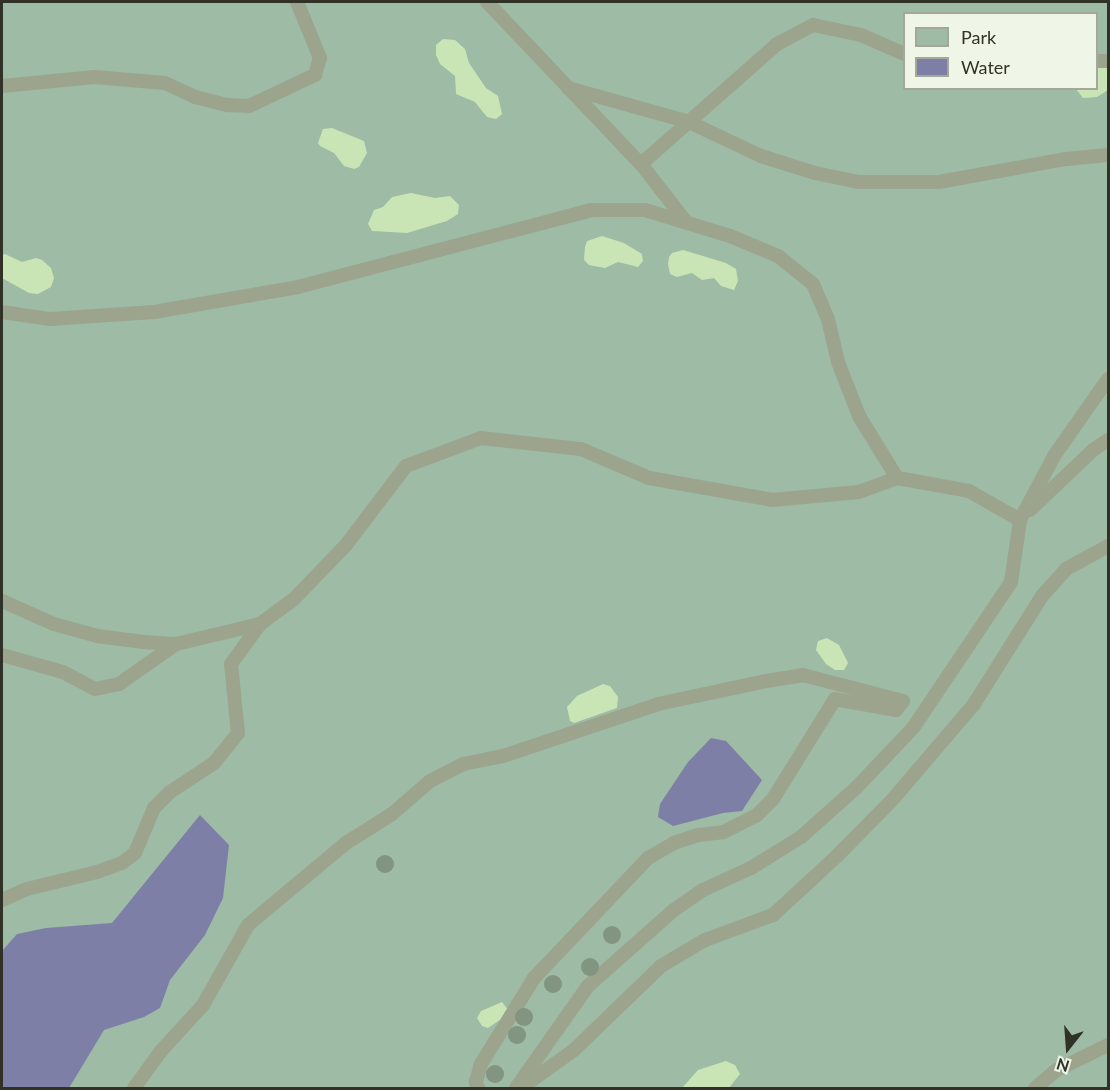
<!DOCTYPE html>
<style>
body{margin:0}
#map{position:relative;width:1110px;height:1090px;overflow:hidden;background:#e5eedb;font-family:Lato,sans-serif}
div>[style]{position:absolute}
.green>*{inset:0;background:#9dbba5}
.sand>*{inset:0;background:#c9e5b5}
.water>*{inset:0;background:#7e7fa7}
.lane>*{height:14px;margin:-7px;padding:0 7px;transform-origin:7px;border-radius:7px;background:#9ca48d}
.trees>*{width:18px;height:18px;margin:-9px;border-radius:50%;background:#819581}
span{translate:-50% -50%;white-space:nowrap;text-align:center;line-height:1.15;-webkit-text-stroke:4.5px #eff6e7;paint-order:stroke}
.frame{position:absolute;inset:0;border:3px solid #303228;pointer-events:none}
.legend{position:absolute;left:903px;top:12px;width:195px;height:78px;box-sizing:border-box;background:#eff6e7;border:2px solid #a3a89b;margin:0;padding:8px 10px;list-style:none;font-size:18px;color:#303228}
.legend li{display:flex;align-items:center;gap:12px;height:30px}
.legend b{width:30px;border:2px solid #a3a89b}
.north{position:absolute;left:1038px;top:1018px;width:60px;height:60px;-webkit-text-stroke:4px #eff6e7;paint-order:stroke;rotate:197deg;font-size:16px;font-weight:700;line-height:24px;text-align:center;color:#303228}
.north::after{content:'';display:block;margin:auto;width:21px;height:27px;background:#303228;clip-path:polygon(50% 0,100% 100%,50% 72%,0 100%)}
</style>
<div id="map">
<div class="green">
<div style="clip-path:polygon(evenodd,2px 2px,1108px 2px,1108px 1088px,2px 1088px,2px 2px,904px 14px,1096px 14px,1096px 88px,904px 88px,904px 14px)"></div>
</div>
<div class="sand">
<div style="clip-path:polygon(443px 39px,455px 40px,465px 49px,469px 63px,486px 88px,498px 96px,502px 114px,496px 119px,487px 117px,475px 102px,456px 94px,455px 76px,440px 64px,436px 55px,436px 45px)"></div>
<div style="clip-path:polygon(1097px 66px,1108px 66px,1108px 90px,1097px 97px,1083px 98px,1076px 89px,1096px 88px)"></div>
<div style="clip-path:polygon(332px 128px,364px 141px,367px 153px,359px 167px,354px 169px,344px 166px,334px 153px,320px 146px,318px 143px,323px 129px)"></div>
<div style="clip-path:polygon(411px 193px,435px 198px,450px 196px,459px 205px,458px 214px,447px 221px,407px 233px,372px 231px,368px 224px,374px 210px,383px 207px,392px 197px)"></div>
<div style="clip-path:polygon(602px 236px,624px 243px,642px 254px,643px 261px,638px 267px,618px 262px,605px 268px,589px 265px,584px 260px,585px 247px,587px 241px)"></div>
<div style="clip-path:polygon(683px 250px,726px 263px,736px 269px,738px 281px,734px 290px,721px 286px,714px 278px,702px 280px,692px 273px,677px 277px,670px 274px,668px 264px,669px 257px,672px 253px)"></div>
<div style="clip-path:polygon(5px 254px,22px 262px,36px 258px,42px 260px,51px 268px,54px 278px,51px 287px,38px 294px,29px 293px,2px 278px,2px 255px)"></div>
<div style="clip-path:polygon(827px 638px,839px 645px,848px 663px,844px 670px,835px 670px,826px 664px,816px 650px,818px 641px)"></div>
<div style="clip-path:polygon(603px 684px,610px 686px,618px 697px,617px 708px,574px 723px,570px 721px,567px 707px,577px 696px)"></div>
<div style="clip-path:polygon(502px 1002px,509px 1011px,506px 1016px,488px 1028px,482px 1026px,477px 1018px,481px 1011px)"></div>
<div style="clip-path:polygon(726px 1061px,735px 1065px,740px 1074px,729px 1088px,682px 1088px,698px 1070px)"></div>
</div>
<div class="water">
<div style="clip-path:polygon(711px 738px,726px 741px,762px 780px,742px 811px,723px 813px,673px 826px,658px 817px,660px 804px,688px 762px)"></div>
<div style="clip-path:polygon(200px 815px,229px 845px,223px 898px,205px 935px,170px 980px,160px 1008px,144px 1017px,104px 1030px,69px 1088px,2px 1088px,2px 951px,17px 934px,46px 928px,112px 923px)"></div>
</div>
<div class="lane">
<div style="left:487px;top:2px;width:224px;rotate:46.5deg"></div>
<div style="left:641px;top:164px;width:75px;rotate:52.1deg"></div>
<div style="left:1096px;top:61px;width:12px"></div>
<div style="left:2px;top:86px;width:93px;rotate:-5.5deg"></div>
<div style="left:95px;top:77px;width:70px;rotate:4.9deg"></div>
<div style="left:165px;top:83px;width:33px;rotate:25deg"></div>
<div style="left:195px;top:97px;width:34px;rotate:14deg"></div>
<div style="left:228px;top:105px;width:21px;rotate:3deg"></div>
<div style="left:249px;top:106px;width:73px;rotate:-25.2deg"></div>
<div style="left:315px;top:75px;width:18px;rotate:-74deg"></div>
<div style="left:320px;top:58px;width:61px;rotate:-112.3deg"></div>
<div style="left:568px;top:88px;width:126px;rotate:15.7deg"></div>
<div style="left:689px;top:122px;width:80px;rotate:25.3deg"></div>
<div style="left:761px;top:156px;width:57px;rotate:17.5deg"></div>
<div style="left:815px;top:173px;width:45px;rotate:11.6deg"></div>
<div style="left:859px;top:182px;width:80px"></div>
<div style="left:939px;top:182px;width:129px;rotate:-10.3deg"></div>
<div style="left:1066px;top:159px;width:42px;rotate:-5.4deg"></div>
<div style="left:641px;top:164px;width:181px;rotate:-41.4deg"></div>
<div style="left:777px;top:44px;width:41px;rotate:-27.8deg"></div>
<div style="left:813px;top:25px;width:49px;rotate:11.8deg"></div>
<div style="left:861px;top:35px;width:47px;rotate:23.8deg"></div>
<div style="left:2px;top:312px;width:49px;rotate:8.3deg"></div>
<div style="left:50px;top:319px;width:104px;rotate:-3.9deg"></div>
<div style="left:154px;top:312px;width:146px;rotate:-9.8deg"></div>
<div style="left:298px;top:287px;width:303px;rotate:-14.7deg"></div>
<div style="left:591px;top:210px;width:54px"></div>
<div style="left:645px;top:210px;width:89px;rotate:17deg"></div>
<div style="left:730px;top:236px;width:52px;rotate:22.6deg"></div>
<div style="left:778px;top:256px;width:45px;rotate:38.7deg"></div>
<div style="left:813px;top:284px;width:38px;rotate:67deg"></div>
<div style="left:828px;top:319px;width:44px;rotate:76.9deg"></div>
<div style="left:838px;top:362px;width:58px;rotate:68.7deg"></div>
<div style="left:859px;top:416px;width:73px;rotate:58.5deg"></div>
<div style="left:897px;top:478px;width:73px;rotate:10.2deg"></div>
<div style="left:969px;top:491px;width:59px;rotate:29.6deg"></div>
<div style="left:1030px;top:510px;width:87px;rotate:-43.6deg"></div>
<div style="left:1093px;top:450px;width:18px;rotate:-34deg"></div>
<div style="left:2px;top:601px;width:57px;rotate:23.9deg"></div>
<div style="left:54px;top:624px;width:45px;rotate:15.6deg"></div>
<div style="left:97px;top:636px;width:47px;rotate:7.3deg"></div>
<div style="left:144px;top:642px;width:32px;rotate:4deg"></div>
<div style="left:176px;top:644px;width:86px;rotate:-13.4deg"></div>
<div style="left:2px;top:655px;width:63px;rotate:15.6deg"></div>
<div style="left:63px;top:672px;width:36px;rotate:28deg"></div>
<div style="left:95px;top:689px;width:25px;rotate:-12deg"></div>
<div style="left:119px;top:684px;width:70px;rotate:-35.1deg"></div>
<div style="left:2px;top:900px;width:27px;rotate:-24deg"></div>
<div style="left:27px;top:889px;width:72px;rotate:-13.7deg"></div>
<div style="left:97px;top:872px;width:27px;rotate:-20deg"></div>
<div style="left:122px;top:863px;width:16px;rotate:-38deg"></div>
<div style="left:135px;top:853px;width:49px;rotate:-67.1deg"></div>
<div style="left:154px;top:808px;width:23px;rotate:-45deg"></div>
<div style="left:170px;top:792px;width:53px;rotate:-33.4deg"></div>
<div style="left:214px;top:763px;width:38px;rotate:-51deg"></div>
<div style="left:238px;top:733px;width:69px;rotate:-95.8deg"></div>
<div style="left:231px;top:664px;width:49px;rotate:-54.1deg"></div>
<div style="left:260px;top:624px;width:42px;rotate:-36.3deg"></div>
<div style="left:294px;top:599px;width:75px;rotate:-46.1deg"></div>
<div style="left:346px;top:545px;width:99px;rotate:-52.8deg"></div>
<div style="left:406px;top:466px;width:80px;rotate:-20.5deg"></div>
<div style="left:481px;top:438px;width:101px;rotate:6.3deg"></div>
<div style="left:581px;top:449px;width:74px;rotate:23.1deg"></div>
<div style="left:649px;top:478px;width:125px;rotate:10.1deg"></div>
<div style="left:772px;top:500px;width:87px;rotate:-5.3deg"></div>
<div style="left:859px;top:492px;width:40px;rotate:-20.2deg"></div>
<div style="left:134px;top:1088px;width:46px;rotate:-53.9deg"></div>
<div style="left:161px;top:1051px;width:62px;rotate:-47.6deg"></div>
<div style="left:203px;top:1005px;width:92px;rotate:-60.6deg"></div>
<div style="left:248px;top:925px;width:128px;rotate:-39.9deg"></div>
<div style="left:346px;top:843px;width:54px;rotate:-32.2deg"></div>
<div style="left:392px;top:814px;width:50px;rotate:-41deg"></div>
<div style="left:430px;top:781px;width:37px;rotate:-27deg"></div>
<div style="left:463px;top:764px;width:41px;rotate:-11.3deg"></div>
<div style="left:503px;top:756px;width:163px;rotate:-18.5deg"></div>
<div style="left:658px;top:704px;width:110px;rotate:-12deg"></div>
<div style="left:766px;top:681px;width:37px;rotate:-9deg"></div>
<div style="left:803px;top:675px;width:103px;rotate:14.6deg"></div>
<div style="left:903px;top:701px;width:11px;rotate:128deg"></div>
<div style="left:896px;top:710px;width:62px;rotate:-169.8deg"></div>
<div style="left:835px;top:699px;width:118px;rotate:121.8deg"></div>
<div style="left:773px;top:799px;width:23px;rotate:135deg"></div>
<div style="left:757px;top:815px;width:37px;rotate:153deg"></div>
<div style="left:724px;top:832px;width:26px;rotate:173deg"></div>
<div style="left:698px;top:835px;width:25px;rotate:162deg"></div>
<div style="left:674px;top:843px;width:30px;rotate:150deg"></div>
<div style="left:648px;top:858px;width:166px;rotate:133.5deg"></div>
<div style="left:534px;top:978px;width:101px;rotate:121.6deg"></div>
<div style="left:481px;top:1064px;width:19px;rotate:106deg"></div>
<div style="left:476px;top:1082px;width:6px;rotate:72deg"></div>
<div style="left:516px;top:1088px;width:125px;rotate:-54.8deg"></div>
<div style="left:588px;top:986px;width:115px;rotate:-41.5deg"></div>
<div style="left:674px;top:910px;width:35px;rotate:-35deg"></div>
<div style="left:703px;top:890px;width:53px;rotate:-24.6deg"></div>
<div style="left:751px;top:868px;width:59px;rotate:-31.8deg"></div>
<div style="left:801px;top:837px;width:74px;rotate:-41.7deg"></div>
<div style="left:856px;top:788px;width:83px;rotate:-46.5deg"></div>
<div style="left:913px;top:728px;width:176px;rotate:-56.1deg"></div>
<div style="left:1011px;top:582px;width:63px;rotate:-81.7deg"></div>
<div style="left:1020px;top:520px;width:72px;rotate:-62deg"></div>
<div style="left:1054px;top:456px;width:94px;rotate:-55deg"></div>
<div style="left:521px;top:1088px;width:65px;rotate:-35.6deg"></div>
<div style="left:574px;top:1050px;width:121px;rotate:-44deg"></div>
<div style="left:661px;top:966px;width:51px;rotate:-30.6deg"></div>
<div style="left:705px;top:940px;width:72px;rotate:-20.2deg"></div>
<div style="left:773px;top:915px;width:88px;rotate:-42.7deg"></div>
<div style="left:838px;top:855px;width:78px;rotate:-45.5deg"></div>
<div style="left:893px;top:799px;width:125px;rotate:-49.5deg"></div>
<div style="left:974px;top:704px;width:128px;rotate:-57.8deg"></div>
<div style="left:1042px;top:596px;width:36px;rotate:-48deg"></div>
<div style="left:1066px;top:569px;width:48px;rotate:-28.7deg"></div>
<div style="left:1035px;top:1088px;width:26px;rotate:-40deg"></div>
<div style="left:1055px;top:1071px;width:59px;rotate:-26.1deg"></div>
</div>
<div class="trees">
<div style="left:385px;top:864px"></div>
<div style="left:612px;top:935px"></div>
<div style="left:590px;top:967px"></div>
<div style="left:553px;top:984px"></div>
<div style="left:524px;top:1017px"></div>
<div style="left:517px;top:1035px"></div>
<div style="left:495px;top:1074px"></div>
</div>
<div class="frame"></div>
<ul class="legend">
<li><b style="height:16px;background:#9dbba5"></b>Park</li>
<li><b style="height:16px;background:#7e7fa7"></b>Water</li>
</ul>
<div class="north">N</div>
</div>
